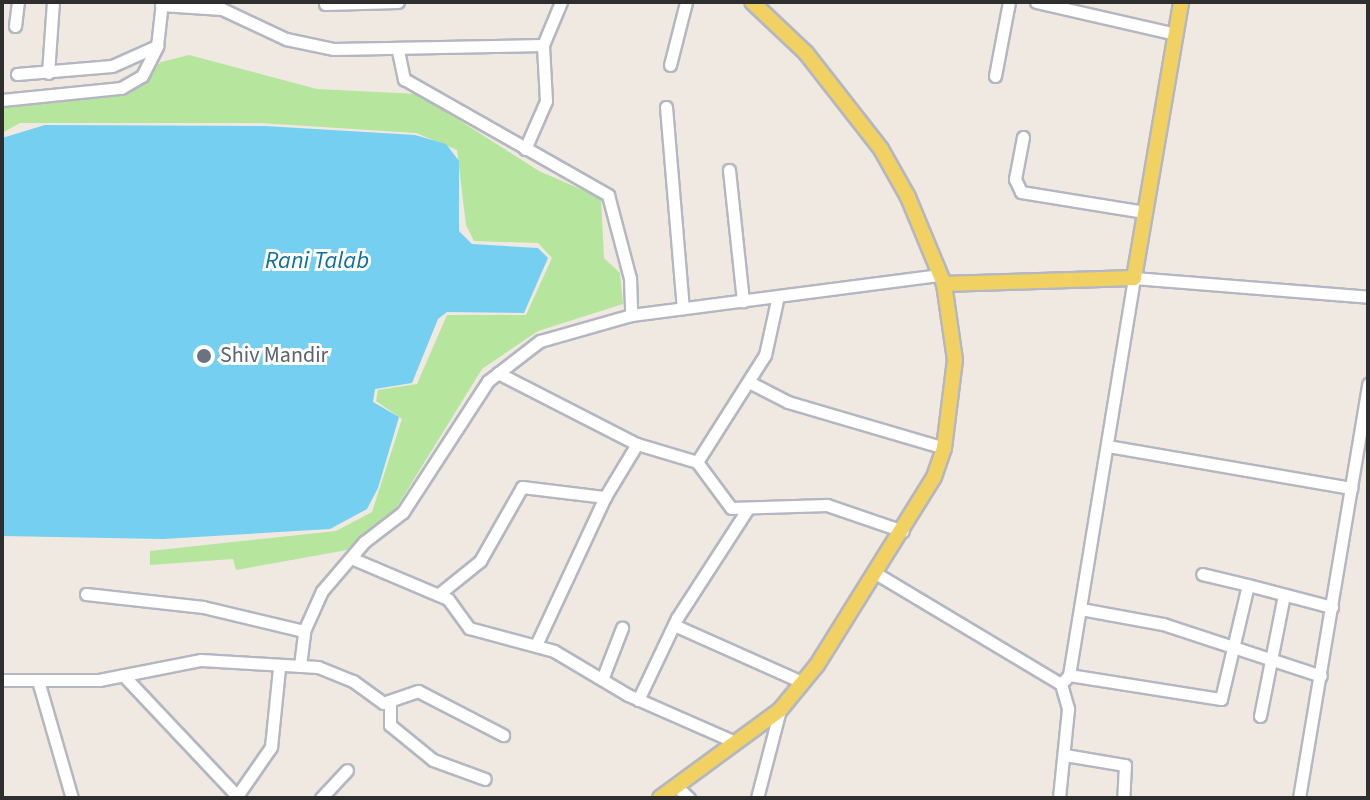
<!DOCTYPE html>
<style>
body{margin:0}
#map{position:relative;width:1370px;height:800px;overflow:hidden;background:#efe9e1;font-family:"Source Sans 3",sans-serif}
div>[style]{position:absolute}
.green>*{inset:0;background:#b6e59e}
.water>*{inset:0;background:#75cff0}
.roads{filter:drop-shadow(2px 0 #b4b7c1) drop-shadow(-2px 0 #b4b7c1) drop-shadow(0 2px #b4b7c1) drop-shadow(0 -2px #b4b7c1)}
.minor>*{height:11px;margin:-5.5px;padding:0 5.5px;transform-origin:5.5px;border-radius:5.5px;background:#fff}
.major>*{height:14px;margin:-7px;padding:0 7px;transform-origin:7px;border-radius:7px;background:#f2d163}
.dots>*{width:22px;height:22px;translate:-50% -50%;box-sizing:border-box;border:4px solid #fff;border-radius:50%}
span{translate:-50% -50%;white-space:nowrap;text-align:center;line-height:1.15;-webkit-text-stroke:6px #fff;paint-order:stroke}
.worship-label{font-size:22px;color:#5b616d}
.left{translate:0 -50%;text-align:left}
.water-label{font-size:24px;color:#0d6fa3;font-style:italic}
.frame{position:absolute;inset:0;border:4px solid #2e2e2e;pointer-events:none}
</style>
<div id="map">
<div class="green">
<div style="clip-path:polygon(189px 55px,317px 89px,418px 94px,539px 171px,601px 198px,604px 258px,620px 273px,623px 304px,538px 331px,482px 369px,390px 518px,347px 550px,236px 570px,233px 559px,150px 565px,150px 551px,336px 531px,372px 512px,402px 419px,376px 401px,378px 390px,417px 384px,447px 315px,526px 315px,552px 258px,538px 243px,474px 241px,466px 225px,457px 150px,416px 133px,260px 123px,20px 123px,2px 133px,2px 105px,127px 89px,161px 62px)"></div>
</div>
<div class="water">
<div style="clip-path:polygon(45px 125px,265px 126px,415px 135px,446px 144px,459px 161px,459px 231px,472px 244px,538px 248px,548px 258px,524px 313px,447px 312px,438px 319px,412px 383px,375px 389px,373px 402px,399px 417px,378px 488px,367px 509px,330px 529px,163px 539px,2px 536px,2px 138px)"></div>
</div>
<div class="roads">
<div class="minor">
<div style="left:1036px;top:2px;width:144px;rotate:12.9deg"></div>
<div style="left:325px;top:4px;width:73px;rotate:-1.6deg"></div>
<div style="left:161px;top:5px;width:61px;rotate:3.8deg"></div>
<div style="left:222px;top:9px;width:71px;rotate:25.1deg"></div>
<div style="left:286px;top:39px;width:49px;rotate:11.8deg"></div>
<div style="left:334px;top:49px;width:209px;rotate:-1.1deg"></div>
<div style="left:15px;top:26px;width:24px;rotate:-83deg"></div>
<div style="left:398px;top:51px;width:29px;rotate:78deg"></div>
<div style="left:404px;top:79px;width:235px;rotate:29.6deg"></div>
<div style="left:608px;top:195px;width:86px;rotate:75.2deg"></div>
<div style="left:630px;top:278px;width:37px;rotate:88deg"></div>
<div style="left:670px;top:65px;width:65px;rotate:-75.7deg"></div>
<div style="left:48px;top:73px;width:71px;rotate:-86deg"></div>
<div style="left:17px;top:74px;width:95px;rotate:-4.8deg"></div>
<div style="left:112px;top:66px;width:49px;rotate:-24deg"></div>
<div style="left:995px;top:76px;width:75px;rotate:-79.3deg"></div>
<div style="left:2px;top:100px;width:120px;rotate:-5.8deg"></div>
<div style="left:121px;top:88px;width:24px;rotate:-30deg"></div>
<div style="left:142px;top:76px;width:34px;rotate:-63deg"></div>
<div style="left:157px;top:46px;width:44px;rotate:-83.5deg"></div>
<div style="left:666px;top:107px;width:202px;rotate:85.2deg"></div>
<div style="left:1023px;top:137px;width:43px;rotate:100.8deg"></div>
<div style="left:1015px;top:179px;width:14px;rotate:65deg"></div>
<div style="left:1021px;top:192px;width:125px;rotate:9.2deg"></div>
<div style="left:525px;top:149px;width:52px;rotate:-66.4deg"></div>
<div style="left:546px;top:101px;width:56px;rotate:-93.1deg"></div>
<div style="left:543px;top:45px;width:47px;rotate:-67.3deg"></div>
<div style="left:729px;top:170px;width:132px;rotate:83.9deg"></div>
<div style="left:498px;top:373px;width:156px;rotate:27.1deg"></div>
<div style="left:637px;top:444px;width:63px;rotate:16.7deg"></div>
<div style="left:697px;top:462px;width:127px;rotate:-57.6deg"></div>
<div style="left:765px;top:355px;width:60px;rotate:-77.6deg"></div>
<div style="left:749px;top:382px;width:44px;rotate:27.1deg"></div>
<div style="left:788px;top:402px;width:163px;rotate:16.4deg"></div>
<div style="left:1108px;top:446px;width:247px;rotate:9.8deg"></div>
<div style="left:697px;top:462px;width:57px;rotate:53.5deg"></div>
<div style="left:731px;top:508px;width:96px;rotate:-1.8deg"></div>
<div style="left:827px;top:505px;width:80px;rotate:18.9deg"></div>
<div style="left:351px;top:558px;width:105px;rotate:22.9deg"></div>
<div style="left:448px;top:599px;width:36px;rotate:54deg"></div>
<div style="left:469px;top:628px;width:88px;rotate:15.1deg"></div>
<div style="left:554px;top:651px;width:86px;rotate:30.7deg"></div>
<div style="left:628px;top:695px;width:117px;rotate:23.7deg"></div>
<div style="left:877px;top:574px;width:214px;rotate:30.9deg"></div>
<div style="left:1061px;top:684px;width:26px;rotate:74deg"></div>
<div style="left:1068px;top:709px;width:89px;rotate:95.8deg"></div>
<div style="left:1248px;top:585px;width:87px;rotate:14.7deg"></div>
<div style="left:86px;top:594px;width:118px;rotate:6.3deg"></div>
<div style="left:203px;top:607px;width:104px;rotate:13.4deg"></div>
<div style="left:439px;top:594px;width:53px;rotate:-38.8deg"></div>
<div style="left:480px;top:561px;width:85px;rotate:-60.4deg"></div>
<div style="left:522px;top:487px;width:84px;rotate:6.9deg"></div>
<div style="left:1081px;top:609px;width:83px;rotate:10.4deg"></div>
<div style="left:1163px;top:624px;width:166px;rotate:18.2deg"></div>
<div style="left:674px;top:625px;width:140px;rotate:24deg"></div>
<div style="left:536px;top:645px;width:163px;rotate:-65deg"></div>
<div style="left:605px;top:497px;width:62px;rotate:-58.9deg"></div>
<div style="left:300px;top:666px;width:35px;rotate:-83deg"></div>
<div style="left:304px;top:631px;width:44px;rotate:-65.8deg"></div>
<div style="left:322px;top:591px;width:65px;rotate:-49.4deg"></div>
<div style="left:364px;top:542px;width:49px;rotate:-37.6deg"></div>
<div style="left:403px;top:512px;width:156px;rotate:-57deg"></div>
<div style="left:488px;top:381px;width:66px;rotate:-37.6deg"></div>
<div style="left:540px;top:341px;width:95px;rotate:-15.9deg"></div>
<div style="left:631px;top:315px;width:312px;rotate:-7.4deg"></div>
<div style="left:123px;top:675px;width:166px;rotate:46.7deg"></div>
<div style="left:237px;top:796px;width:60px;rotate:-55.2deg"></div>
<div style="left:271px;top:747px;width:79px;rotate:-84.2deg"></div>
<div style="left:1069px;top:675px;width:154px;rotate:9deg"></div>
<div style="left:1221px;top:699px;width:117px;rotate:-76.7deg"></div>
<div style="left:1248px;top:585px;width:47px;rotate:-166.6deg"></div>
<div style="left:603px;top:677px;width:53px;rotate:-68.8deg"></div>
<div style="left:2px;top:680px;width:97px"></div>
<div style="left:99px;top:680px;width:104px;rotate:-11.1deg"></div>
<div style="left:201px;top:660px;width:117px;rotate:3.4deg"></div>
<div style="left:318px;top:667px;width:38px;rotate:22deg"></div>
<div style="left:353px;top:681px;width:37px;rotate:36deg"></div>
<div style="left:383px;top:703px;width:37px;rotate:-19deg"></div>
<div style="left:418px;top:691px;width:96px;rotate:27.4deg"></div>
<div style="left:39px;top:684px;width:119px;rotate:73.9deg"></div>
<div style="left:1061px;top:684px;width:12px;rotate:-48deg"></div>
<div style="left:1069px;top:675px;width:402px;rotate:-80.7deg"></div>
<div style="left:1134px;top:278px;width:235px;rotate:4.6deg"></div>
<div style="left:638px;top:700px;width:91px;rotate:-64.6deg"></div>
<div style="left:677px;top:618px;width:129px;rotate:-57.1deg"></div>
<div style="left:390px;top:705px;width:20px;rotate:90deg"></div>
<div style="left:390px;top:725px;width:55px;rotate:39.1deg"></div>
<div style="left:433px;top:760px;width:55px;rotate:20.1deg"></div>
<div style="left:1260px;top:716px;width:123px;rotate:-78.8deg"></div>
<div style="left:1065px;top:755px;width:61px;rotate:9.5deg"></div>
<div style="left:1125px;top:765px;width:33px;rotate:93deg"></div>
<div style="left:676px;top:786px;width:18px;rotate:43deg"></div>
<div style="left:321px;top:798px;width:38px;rotate:-47deg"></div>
<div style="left:757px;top:798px;width:91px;rotate:-75.4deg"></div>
<div style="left:1299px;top:798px;width:420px;rotate:-80.5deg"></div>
</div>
<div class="major">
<div style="left:944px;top:284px;width:190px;rotate:-1.8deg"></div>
<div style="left:1134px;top:278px;width:280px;rotate:-80.3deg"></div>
<div style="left:660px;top:798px;width:149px;rotate:-36.3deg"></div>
<div style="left:780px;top:710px;width:58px;rotate:-50.6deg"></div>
<div style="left:817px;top:665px;width:221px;rotate:-58.1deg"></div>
<div style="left:934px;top:477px;width:31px;rotate:-71deg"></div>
<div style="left:944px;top:448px;width:89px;rotate:-82.9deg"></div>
<div style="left:955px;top:360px;width:77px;rotate:-98.2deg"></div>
<div style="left:944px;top:284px;width:94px;rotate:-112.5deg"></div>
<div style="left:908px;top:197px;width:55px;rotate:-119.4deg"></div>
<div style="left:881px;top:149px;width:122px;rotate:-128deg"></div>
<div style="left:806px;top:53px;width:74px;rotate:-136.6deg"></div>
</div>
</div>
<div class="dots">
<div style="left:204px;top:356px;background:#6b7280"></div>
</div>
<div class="worship-label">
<span class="left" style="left:220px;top:356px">Shiv Mandir</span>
</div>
<div class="water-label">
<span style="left:317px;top:261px">Rani Talab</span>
</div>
<div class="frame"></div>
</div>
